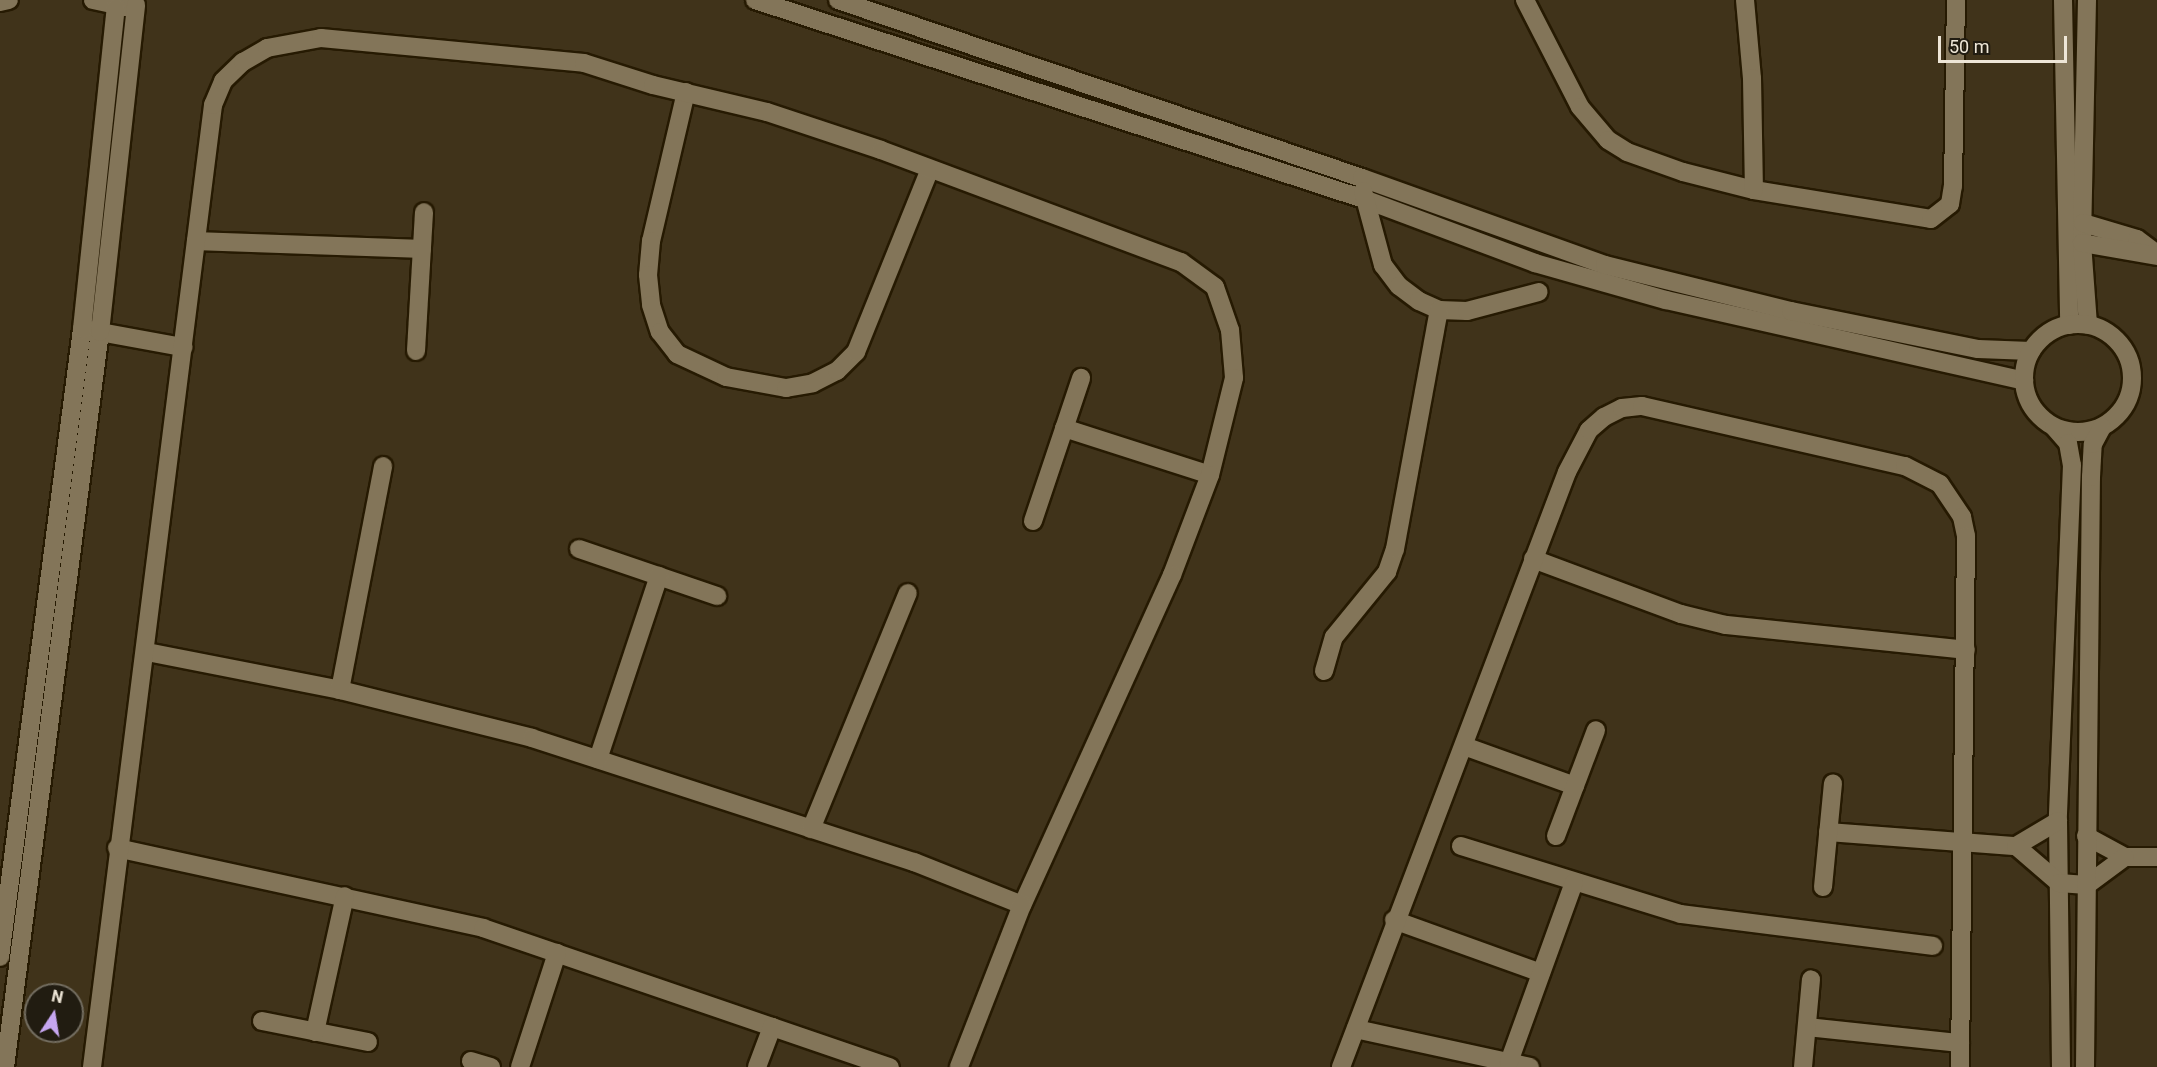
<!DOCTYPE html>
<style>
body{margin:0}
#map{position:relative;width:2157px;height:1067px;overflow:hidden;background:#40331a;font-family:Roboto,sans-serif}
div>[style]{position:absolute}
.roads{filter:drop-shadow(2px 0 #261a02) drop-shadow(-2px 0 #261a02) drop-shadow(0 2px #261a02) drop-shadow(0 -2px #261a02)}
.minor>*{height:18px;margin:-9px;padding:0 9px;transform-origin:9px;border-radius:9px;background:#837559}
.minor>.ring{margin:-9px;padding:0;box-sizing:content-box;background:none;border:18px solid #837559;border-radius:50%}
span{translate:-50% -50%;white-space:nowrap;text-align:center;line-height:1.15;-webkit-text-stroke:4.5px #211c11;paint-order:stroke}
.north{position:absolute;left:24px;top:983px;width:60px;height:60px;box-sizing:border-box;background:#211c11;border:2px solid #736d60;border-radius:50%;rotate:12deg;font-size:16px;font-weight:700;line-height:24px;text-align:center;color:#eee6d7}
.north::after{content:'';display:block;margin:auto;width:21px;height:27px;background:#c6a6f0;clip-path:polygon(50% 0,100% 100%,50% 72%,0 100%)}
.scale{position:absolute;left:1938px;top:36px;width:129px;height:27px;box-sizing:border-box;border:3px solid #eee6d7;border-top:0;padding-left:8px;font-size:18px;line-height:21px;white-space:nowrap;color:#eee6d7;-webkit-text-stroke:4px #211c11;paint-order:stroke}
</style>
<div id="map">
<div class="roads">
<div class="minor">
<div style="left:93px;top:0;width:33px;rotate:12deg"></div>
<div style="left:755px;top:0;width:641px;rotate:18.1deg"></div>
<div style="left:1364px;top:199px;width:183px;rotate:20.5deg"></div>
<div style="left:1535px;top:263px;width:136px;rotate:15.8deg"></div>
<div style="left:1666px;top:300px;width:367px;rotate:12.7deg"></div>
<div style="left:838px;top:0;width:553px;rotate:18.76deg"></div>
<div style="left:1362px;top:178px;width:258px;rotate:19.7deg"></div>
<div style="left:1605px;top:265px;width:192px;rotate:13.9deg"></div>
<div style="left:1791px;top:311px;width:191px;rotate:11.5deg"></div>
<div style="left:1978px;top:349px;width:53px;rotate:2.2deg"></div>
<div style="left:1525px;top:0;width:120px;rotate:62.8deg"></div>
<div style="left:1580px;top:107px;width:43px;rotate:49.7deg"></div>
<div style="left:1608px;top:140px;width:22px;rotate:32deg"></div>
<div style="left:1627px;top:152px;width:59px;rotate:19.7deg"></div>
<div style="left:1683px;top:172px;width:73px;rotate:14.2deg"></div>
<div style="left:1754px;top:190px;width:179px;rotate:9.3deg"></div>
<div style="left:1931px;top:219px;width:24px;rotate:-38deg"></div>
<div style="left:1950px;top:204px;width:18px;rotate:-81deg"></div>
<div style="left:1953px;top:186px;width:186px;rotate:-89.1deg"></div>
<div style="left:1745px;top:0;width:78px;rotate:84.9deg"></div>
<div style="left:1752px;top:78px;width:112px;rotate:89deg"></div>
<div style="left:2063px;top:0;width:325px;rotate:88.9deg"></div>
<div style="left:2087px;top:0;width:243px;rotate:91.2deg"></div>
<div style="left:2082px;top:243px;width:82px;rotate:85.8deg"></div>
<div style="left:0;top:2px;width:9px;rotate:-13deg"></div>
<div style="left:686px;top:92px;width:153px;rotate:103.2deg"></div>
<div style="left:651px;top:241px;width:34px;rotate:95deg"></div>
<div style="left:648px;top:275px;width:30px;rotate:84deg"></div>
<div style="left:651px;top:305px;width:28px;rotate:72deg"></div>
<div style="left:660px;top:332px;width:28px;rotate:52deg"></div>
<div style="left:677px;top:354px;width:54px;rotate:25.1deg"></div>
<div style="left:726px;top:377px;width:61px;rotate:10.4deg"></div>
<div style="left:786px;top:388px;width:27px;rotate:-10deg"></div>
<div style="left:813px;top:383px;width:27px;rotate:-27deg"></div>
<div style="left:837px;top:371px;width:27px;rotate:-45deg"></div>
<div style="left:856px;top:352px;width:197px;rotate:-68deg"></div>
<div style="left:1363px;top:191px;width:77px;rotate:74.9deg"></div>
<div style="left:1383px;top:265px;width:26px;rotate:53deg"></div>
<div style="left:1399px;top:286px;width:25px;rotate:37deg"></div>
<div style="left:1419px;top:301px;width:22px;rotate:24deg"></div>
<div style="left:1439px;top:310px;width:28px;rotate:2deg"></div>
<div style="left:1467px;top:311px;width:74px;rotate:-14.8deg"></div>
<div style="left:2083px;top:223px;width:56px;rotate:16.5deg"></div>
<div style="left:2137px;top:239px;width:25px;rotate:37deg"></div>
<div style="left:196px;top:241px;width:226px;rotate:2deg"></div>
<div style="left:2082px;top:243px;width:76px;rotate:9.8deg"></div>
<div class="ring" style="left:2024px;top:324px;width:90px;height:90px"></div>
<div style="left:89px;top:330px;width:96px;rotate:10.3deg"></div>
<div style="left:416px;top:351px;width:139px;rotate:-86.7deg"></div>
<div style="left:2054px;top:427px;width:21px;rotate:49deg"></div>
<div style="left:2068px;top:443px;width:22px;rotate:80deg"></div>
<div style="left:2072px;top:465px;width:356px;rotate:92.3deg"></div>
<div style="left:2058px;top:821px;width:246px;rotate:89.3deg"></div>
<div style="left:1064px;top:428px;width:153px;rotate:17.8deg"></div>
<div style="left:1033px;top:521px;width:151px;rotate:-71.4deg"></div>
<div style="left:579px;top:549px;width:146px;rotate:18.8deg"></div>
<div style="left:1533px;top:559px;width:158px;rotate:20.4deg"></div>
<div style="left:1681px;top:614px;width:46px;rotate:13.7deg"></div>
<div style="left:1726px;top:625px;width:241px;rotate:5.9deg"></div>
<div style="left:147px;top:652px;width:197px;rotate:11.1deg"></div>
<div style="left:340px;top:690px;width:198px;rotate:14deg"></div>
<div style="left:532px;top:738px;width:402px;rotate:18deg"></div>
<div style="left:914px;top:862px;width:116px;rotate:21.7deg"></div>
<div style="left:1324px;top:671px;width:35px;rotate:-74deg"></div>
<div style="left:1334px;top:637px;width:84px;rotate:-50.8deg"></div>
<div style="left:1387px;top:572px;width:24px;rotate:-71deg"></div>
<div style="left:1395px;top:549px;width:243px;rotate:-79.6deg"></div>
<div style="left:340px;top:690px;width:228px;rotate:-79.1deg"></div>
<div style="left:1464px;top:746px;width:118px;rotate:19.8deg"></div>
<div style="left:598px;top:759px;width:193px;rotate:-71.6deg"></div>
<div style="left:811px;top:829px;width:255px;rotate:-67.7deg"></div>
<div style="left:1828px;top:832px;width:189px;rotate:4.3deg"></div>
<div style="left:2016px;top:846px;width:49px;rotate:-30.8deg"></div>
<div style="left:1556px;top:836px;width:113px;rotate:-69.3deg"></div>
<div style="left:2086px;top:836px;width:44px;rotate:28.3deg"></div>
<div style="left:2125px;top:857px;width:32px"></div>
<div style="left:1461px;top:846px;width:230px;rotate:17.2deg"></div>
<div style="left:1681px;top:914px;width:254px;rotate:7.2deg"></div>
<div style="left:2016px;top:846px;width:57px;rotate:40.7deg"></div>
<div style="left:2059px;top:883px;width:28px;rotate:4deg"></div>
<div style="left:2087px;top:885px;width:47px;rotate:-36.4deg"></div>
<div style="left:117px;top:848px;width:375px;rotate:12.3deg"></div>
<div style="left:483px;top:928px;width:430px;rotate:18.9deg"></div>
<div style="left:1823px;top:887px;width:104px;rotate:-84.5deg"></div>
<div style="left:1394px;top:920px;width:156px;rotate:19.8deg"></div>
<div style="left:0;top:957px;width:633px;rotate:-82.56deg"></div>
<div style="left:82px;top:329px;width:323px;rotate:-84deg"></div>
<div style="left:262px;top:1021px;width:108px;rotate:11.2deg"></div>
<div style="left:1807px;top:1027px;width:154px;rotate:6deg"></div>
<div style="left:1356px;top:1029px;width:178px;rotate:12.3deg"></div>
<div style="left:315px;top:1032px;width:139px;rotate:-77.6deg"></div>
<div style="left:471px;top:1061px;width:21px;rotate:17deg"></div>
<div style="left:1509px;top:1062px;width:191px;rotate:-70.1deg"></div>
<div style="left:5px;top:1067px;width:741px;rotate:-82.64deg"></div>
<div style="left:100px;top:332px;width:329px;rotate:-83.7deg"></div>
<div style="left:92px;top:1067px;width:970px;rotate:-82.83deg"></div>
<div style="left:213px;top:105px;width:26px;rotate:-67deg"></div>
<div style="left:223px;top:81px;width:28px;rotate:-44deg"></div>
<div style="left:243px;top:62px;width:28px;rotate:-30deg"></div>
<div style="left:267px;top:48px;width:55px;rotate:-10.5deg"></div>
<div style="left:321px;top:38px;width:264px;rotate:5.4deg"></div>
<div style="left:584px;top:63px;width:72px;rotate:17.7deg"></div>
<div style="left:653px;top:85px;width:117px;rotate:13.3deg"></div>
<div style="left:767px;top:112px;width:120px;rotate:18.4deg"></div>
<div style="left:881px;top:150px;width:320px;rotate:20.5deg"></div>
<div style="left:1181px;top:262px;width:42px;rotate:36.3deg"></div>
<div style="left:1215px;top:287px;width:46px;rotate:70.8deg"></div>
<div style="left:1230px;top:330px;width:48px;rotate:85.2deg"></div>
<div style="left:1234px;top:378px;width:100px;rotate:103.9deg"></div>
<div style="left:1210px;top:475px;width:107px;rotate:110.8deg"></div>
<div style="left:1172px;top:575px;width:362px;rotate:114.4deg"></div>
<div style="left:1022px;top:905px;width:174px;rotate:111.3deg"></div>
<div style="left:520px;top:1067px;width:120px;rotate:-72deg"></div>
<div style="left:757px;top:1067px;width:43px;rotate:-69.4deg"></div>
<div style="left:1341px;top:1067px;width:636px;rotate:-69.2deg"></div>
<div style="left:1567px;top:472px;width:47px;rotate:-62.4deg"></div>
<div style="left:1589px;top:430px;width:20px;rotate:-41deg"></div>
<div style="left:1604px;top:417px;width:20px;rotate:-27deg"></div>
<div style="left:1622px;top:408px;width:20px;rotate:-6deg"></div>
<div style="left:1642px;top:406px;width:270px;rotate:12.9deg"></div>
<div style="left:1905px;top:466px;width:39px;rotate:27deg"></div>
<div style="left:1940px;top:484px;width:40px;rotate:56deg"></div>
<div style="left:1962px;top:517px;width:19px;rotate:78deg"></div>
<div style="left:1966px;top:536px;width:531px;rotate:90.65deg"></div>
<div style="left:1803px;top:1067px;width:88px;rotate:-84.8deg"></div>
<div style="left:2085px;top:1067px;width:590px;rotate:-89.42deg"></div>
<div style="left:2091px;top:477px;width:33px;rotate:-87deg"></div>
<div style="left:2093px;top:444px;width:19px;rotate:-62deg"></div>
</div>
</div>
<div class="north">N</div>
<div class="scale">50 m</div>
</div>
